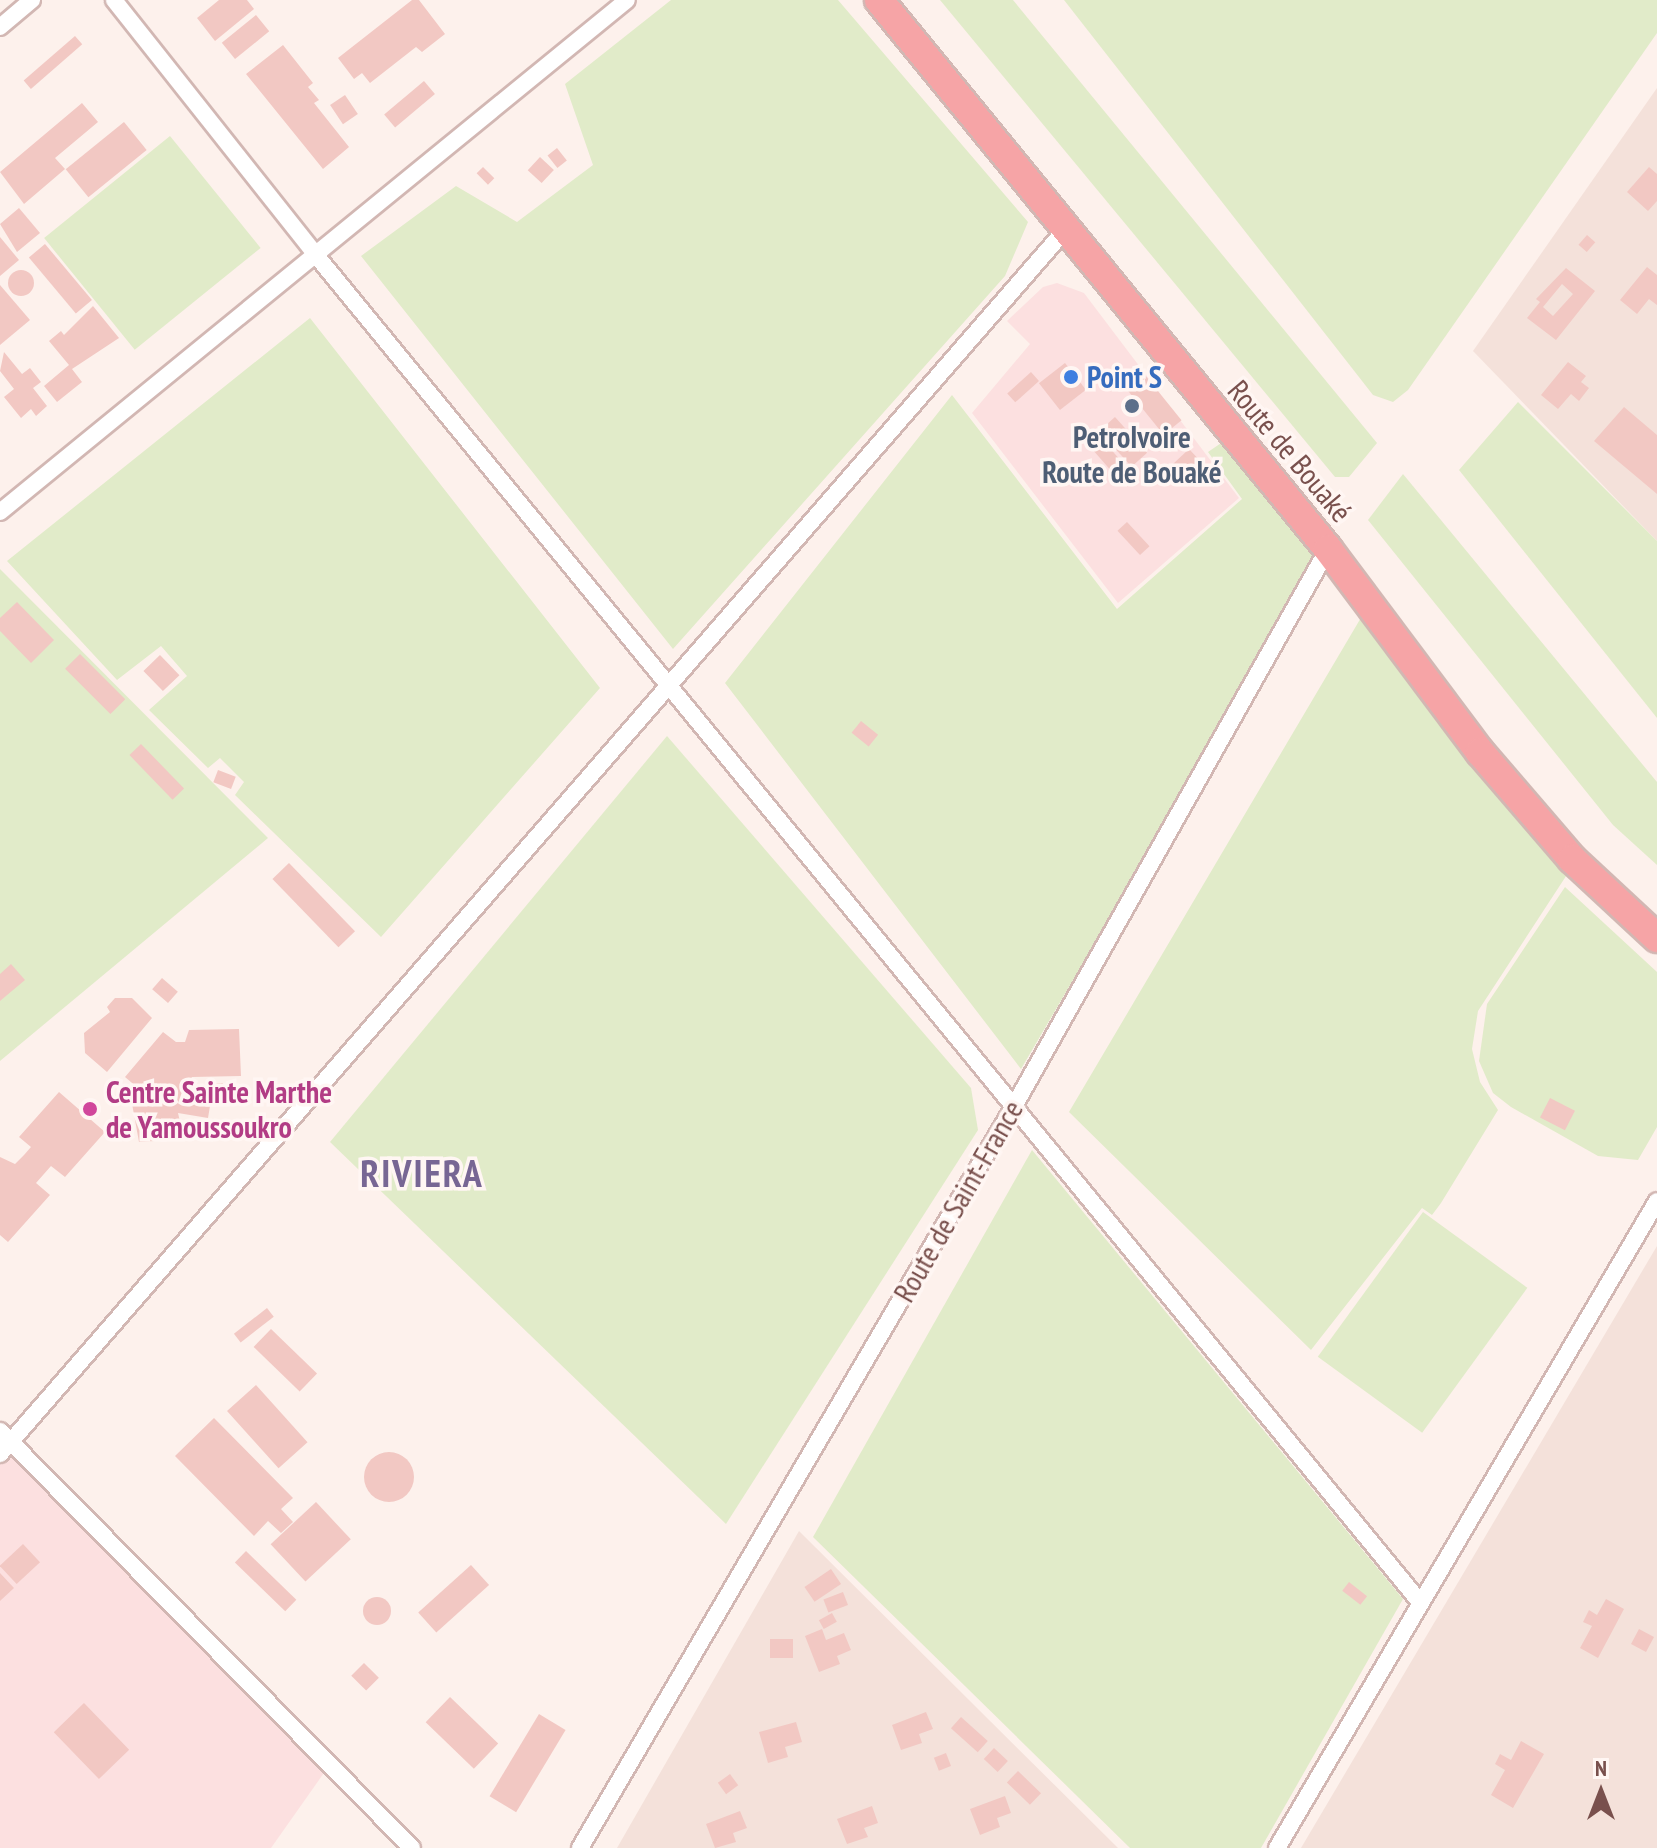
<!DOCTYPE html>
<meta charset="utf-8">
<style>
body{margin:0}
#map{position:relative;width:1657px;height:1848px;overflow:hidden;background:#fdf1ec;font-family:"PT Sans Narrow",sans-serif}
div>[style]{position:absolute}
.residential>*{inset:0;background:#f4e1da}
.commercial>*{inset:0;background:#fce0e0}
.green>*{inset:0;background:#e1ebc9;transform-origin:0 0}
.building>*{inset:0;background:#f2c8c3;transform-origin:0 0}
.round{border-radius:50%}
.roads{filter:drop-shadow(2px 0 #d2b7b3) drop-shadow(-2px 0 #d2b7b3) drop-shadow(0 2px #d2b7b3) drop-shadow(0 -2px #d2b7b3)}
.street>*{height:16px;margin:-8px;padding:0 8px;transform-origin:8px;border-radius:8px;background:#fff}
.highway>*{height:28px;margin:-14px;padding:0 14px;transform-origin:14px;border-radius:14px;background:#f6a4a6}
.dots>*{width:22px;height:22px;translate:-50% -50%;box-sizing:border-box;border:4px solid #fff6f3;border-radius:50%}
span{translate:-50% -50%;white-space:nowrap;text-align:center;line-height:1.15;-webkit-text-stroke:7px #fff6f3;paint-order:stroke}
.shop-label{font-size:30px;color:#366cbe;font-weight:700}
.left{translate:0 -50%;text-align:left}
.service-label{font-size:30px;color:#4e5e75;font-weight:700}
.street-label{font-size:30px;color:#79504d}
.hotel-label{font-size:30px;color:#b23c85;font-weight:700}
.district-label{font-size:38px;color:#776694;font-weight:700;letter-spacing:2px}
.north{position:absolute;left:1561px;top:1752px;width:80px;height:80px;-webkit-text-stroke:6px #fff6f3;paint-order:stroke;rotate:0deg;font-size:22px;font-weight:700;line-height:32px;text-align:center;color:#79504d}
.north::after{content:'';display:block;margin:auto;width:28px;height:36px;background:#79504d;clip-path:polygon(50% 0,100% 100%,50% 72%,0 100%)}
</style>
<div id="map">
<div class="residential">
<div style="clip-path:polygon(1657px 88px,1657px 541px,1473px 351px)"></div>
<div style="clip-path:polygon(1657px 1246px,1657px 1848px,1301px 1848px)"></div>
<div style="clip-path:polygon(799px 1531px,1118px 1848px,617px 1848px)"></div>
</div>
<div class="commercial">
<div style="clip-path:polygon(1057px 283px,1084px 293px,1239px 498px,1118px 603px,972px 413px,1030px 344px,1007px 321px,1043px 287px)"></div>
<div style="clip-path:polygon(0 1438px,326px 1770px,271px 1848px,0 1848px)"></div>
</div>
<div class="green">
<div style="clip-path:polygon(671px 0,838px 0,1028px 222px,1005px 276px,673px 649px,361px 256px,456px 186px,517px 222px,593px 165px,565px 84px)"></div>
<div style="clip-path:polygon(940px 0,1013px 0,1377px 443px,1349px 477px,1335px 477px)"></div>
<div style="clip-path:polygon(1064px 0,1657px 0,1657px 33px,1408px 390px,1393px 402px,1373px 395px)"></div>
<div style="left:170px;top:136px;width:144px;height:162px;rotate:51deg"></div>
<div style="clip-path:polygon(310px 318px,600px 688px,381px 937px,235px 795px,244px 782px,220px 758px,208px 768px,149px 710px,187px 676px,161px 646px,117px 680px,7px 561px)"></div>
<div style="clip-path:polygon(952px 395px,1117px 609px,1242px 499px,1208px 452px,1230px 437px,1325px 549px,1021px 1069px,725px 683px)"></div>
<div style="clip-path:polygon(1518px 402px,1657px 541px,1657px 718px,1459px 470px)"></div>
<div style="clip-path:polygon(1403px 474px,1657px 782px,1657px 865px,1613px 825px,1368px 520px)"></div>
<div style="clip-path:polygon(0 569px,268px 838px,0 1061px)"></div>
<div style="clip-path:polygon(1362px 616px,1570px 870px,1478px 1011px,1472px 1049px,1480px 1082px,1498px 1110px,1441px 1203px,1432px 1215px,1422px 1208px,1311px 1350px,1069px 1112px)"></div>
<div style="clip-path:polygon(667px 736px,971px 1088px,978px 1130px,726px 1524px,330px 1142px)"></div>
<div style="clip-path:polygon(1565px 887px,1657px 972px,1657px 1127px,1638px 1160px,1598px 1156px,1511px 1107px,1493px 1093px,1479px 1061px,1487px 1004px)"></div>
<div style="clip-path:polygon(1032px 1150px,1403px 1599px,1261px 1848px,1130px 1848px,813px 1537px)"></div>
<div style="left:1423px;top:1212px;width:129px;height:179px;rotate:36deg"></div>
</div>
<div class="building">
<div style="clip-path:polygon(219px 0,247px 0,254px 9px,215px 41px,197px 18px)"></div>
<div style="clip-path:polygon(412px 0,419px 0,445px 34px,422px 52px,416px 47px,370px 83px,362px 73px,354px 79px,338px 58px)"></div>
<div style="left:256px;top:15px;width:21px;height:44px;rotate:51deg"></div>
<div style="left:75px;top:36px;width:11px;height:68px;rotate:49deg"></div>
<div style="clip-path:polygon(283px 45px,313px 83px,308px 87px,319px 100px,314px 103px,349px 147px,323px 169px,246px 74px)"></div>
<div style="left:424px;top:81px;width:17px;height:52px;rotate:50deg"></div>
<div style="left:345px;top:95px;width:23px;height:18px;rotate:56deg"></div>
<div style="clip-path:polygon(82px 103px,98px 122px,55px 158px,65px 169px,24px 204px,0 172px)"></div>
<div style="left:124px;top:122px;width:36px;height:75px;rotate:51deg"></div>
<div style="left:557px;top:148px;width:16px;height:12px;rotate:52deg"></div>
<div style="left:540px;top:157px;width:19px;height:18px;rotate:43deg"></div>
<div style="left:483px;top:167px;width:16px;height:9px;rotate:45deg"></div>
<div style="clip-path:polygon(1649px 167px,1657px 174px,1657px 201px,1648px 211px,1627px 192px)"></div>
<div style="clip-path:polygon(19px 208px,40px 233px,17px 252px,0 224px)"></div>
<div style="left:1587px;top:235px;width:11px;height:13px;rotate:41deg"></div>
<div style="clip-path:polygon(0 237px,19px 260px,0 276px)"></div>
<div style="left:45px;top:244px;width:73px;height:21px;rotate:50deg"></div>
<div style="clip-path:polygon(1647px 267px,1657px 275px,1657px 305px,1649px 299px,1637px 314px,1620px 300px)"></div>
<div style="clip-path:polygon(evenodd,1566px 268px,1595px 291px,1556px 340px,1527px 318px,1540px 302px,1536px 299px,1566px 268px,1562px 284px,1573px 294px,1553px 316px,1543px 307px,1562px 284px)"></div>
<div class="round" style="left:8px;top:270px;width:26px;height:26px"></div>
<div style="clip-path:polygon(0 285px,30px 320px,0 345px)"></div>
<div style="clip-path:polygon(93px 306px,119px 338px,72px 369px,82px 382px,57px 402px,44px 386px,69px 365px,49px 341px,61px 331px,64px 335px)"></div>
<div style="clip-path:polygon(4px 352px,22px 374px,30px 368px,41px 382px,33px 388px,47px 406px,36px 416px,31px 409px,21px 418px,4px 397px,14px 389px,0 371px)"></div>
<div style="clip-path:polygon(1568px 362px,1586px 376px,1581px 382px,1589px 388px,1579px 401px,1571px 394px,1558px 409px,1541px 395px)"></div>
<div style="left:1065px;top:363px;width:34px;height:33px;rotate:52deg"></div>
<div style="left:1140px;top:369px;width:66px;height:23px;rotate:51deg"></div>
<div style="left:1031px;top:372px;width:12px;height:32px;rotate:48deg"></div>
<div style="clip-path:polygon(1624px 407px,1657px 435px,1657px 494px,1594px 441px)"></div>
<div style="left:1115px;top:417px;width:48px;height:21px;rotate:48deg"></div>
<div style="left:1102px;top:439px;width:40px;height:14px;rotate:49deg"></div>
<div style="left:1189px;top:449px;width:22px;height:27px;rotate:47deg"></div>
<div style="left:1127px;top:522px;width:33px;height:13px;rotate:47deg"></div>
<div style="clip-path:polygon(17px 602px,54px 640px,31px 663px,0 631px,0 618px)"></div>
<div style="left:80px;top:654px;width:64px;height:21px;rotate:45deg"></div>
<div style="left:160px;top:655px;width:28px;height:23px;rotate:46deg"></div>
<div style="left:861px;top:721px;width:22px;height:15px;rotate:39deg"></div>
<div style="left:141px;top:744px;width:62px;height:16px;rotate:46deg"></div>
<div style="left:218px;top:770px;width:19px;height:13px;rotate:21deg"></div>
<div style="left:289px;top:863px;width:95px;height:23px;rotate:46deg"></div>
<div style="clip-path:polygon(11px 964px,25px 980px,0 1001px,0 974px)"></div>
<div style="left:162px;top:978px;width:21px;height:15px;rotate:41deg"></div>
<div style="clip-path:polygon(115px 998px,132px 998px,152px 1018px,107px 1072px,85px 1053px,84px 1033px,110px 1012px,107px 1007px)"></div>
<div style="clip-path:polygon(239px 1029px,241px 1076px,192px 1077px,182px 1093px,181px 1104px,188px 1105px,204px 1084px,223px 1083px,224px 1100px,211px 1100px,208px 1118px,178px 1113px,184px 1139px,139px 1142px,131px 1098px,138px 1088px,125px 1077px,163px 1032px,176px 1042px,185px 1042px,189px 1030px)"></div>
<div style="clip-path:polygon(59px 1092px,105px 1132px,65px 1177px,51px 1166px,36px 1183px,50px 1195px,8px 1242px,0 1235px,0 1157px,15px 1164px,24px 1155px,31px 1147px,19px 1137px)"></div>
<div style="left:1550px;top:1098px;width:28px;height:22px;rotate:27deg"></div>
<div style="left:267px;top:1308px;width:11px;height:42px;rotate:52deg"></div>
<div style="left:271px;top:1329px;width:64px;height:25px;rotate:44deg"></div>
<div style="left:256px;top:1385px;width:77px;height:39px;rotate:48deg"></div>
<div style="clip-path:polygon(214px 1418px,293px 1498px,281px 1509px,293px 1522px,281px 1533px,268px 1521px,254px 1536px,175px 1456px)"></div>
<div class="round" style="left:364px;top:1452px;width:50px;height:50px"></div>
<div style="left:316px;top:1502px;width:51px;height:62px;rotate:47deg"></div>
<div style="left:23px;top:1544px;width:25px;height:32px;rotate:47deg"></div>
<div style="left:246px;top:1551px;width:70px;height:16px;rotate:44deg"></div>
<div style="left:471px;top:1565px;width:27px;height:71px;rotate:48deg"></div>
<div style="left:831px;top:1569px;width:18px;height:32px;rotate:56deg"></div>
<div style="clip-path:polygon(0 1573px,14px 1588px,0 1601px)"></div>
<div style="left:1349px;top:1582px;width:23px;height:11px;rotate:38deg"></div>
<div style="left:843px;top:1592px;width:14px;height:21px;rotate:69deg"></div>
<div class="round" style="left:363px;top:1597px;width:28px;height:28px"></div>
<div style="clip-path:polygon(1606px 1599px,1624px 1609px,1598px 1658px,1580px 1648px,1592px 1626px,1583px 1622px,1589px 1610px,1597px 1615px)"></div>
<div style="left:832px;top:1613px;width:10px;height:15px;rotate:61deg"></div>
<div style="clip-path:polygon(822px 1629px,826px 1640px,844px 1633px,851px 1650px,837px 1656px,840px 1664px,819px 1672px,805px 1636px)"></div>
<div style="left:1639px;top:1629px;width:17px;height:17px;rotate:28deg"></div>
<div style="left:770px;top:1639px;width:23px;height:19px"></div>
<div style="left:364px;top:1663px;width:21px;height:18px;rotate:45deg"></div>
<div style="left:450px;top:1697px;width:67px;height:35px;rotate:44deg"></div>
<div style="left:84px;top:1703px;width:65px;height:42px;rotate:46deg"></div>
<div style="clip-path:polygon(926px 1712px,933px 1729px,919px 1734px,922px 1743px,901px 1750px,892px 1725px)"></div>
<div style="left:539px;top:1714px;width:31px;height:96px;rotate:31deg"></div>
<div style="left:961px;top:1717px;width:36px;height:15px;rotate:42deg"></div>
<div style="clip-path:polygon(796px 1722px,802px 1742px,785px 1747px,788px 1757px,768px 1763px,759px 1732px)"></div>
<div style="clip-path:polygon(1521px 1741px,1544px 1754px,1513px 1808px,1491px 1795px,1505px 1770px,1495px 1764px,1500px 1754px,1511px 1760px)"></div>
<div style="left:994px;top:1748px;width:19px;height:15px;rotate:43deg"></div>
<div style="left:946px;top:1753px;width:14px;height:13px;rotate:69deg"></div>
<div style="left:1018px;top:1771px;width:32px;height:16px;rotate:44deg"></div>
<div style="left:730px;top:1774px;width:14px;height:15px;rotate:54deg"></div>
<div style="clip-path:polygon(1005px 1796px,1011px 1813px,997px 1818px,1000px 1827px,980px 1835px,970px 1809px)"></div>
<div style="clip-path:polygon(872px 1806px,878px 1823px,864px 1828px,868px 1837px,847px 1844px,837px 1819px)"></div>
<div style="clip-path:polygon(740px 1811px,747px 1828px,733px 1833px,736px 1842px,715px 1848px,706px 1824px)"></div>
</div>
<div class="roads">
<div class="street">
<div style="left:114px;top:0;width:324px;rotate:51.6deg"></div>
<div style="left:315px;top:254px;width:1743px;rotate:50.66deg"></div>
<div style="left:0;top:27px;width:42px;rotate:-40.2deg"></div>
<div style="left:0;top:512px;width:809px;rotate:-39.23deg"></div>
<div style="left:0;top:1431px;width:586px;rotate:45.35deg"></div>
<div style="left:0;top:1454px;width:1625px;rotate:-48.97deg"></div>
<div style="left:580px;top:1848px;width:857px;rotate:-59.67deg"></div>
<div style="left:1013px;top:1108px;width:642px;rotate:-60.6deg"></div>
<div style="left:1277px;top:1848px;width:750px;rotate:-59.57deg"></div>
</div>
<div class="highway">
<div style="left:879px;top:0;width:709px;rotate:50.72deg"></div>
<div style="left:1328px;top:549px;width:254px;rotate:53.2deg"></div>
<div style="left:1480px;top:752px;width:141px;rotate:49.3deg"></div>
<div style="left:1572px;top:859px;width:116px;rotate:42.9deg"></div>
</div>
</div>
<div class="dots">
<div style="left:1071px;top:377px;background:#3f7fe0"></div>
<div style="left:1132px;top:406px;background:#5c6f8a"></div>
<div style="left:90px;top:1109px;background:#d1479c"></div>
</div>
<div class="shop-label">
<span class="left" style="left:1087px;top:377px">Point S</span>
</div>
<div class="service-label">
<span style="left:1132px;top:454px">PetroIvoire<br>Route de Bouaké</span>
</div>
<div class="street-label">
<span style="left:1290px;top:451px;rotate:50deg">Route de Bouaké</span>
<span style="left:958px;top:1201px;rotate:-60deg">Route de Saint-France</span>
</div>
<div class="hotel-label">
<span class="left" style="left:106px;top:1109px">Centre Sainte Marthe<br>de Yamoussoukro</span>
</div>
<div class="district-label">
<span style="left:422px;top:1173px">RIVIERA</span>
</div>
<div class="north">N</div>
</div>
